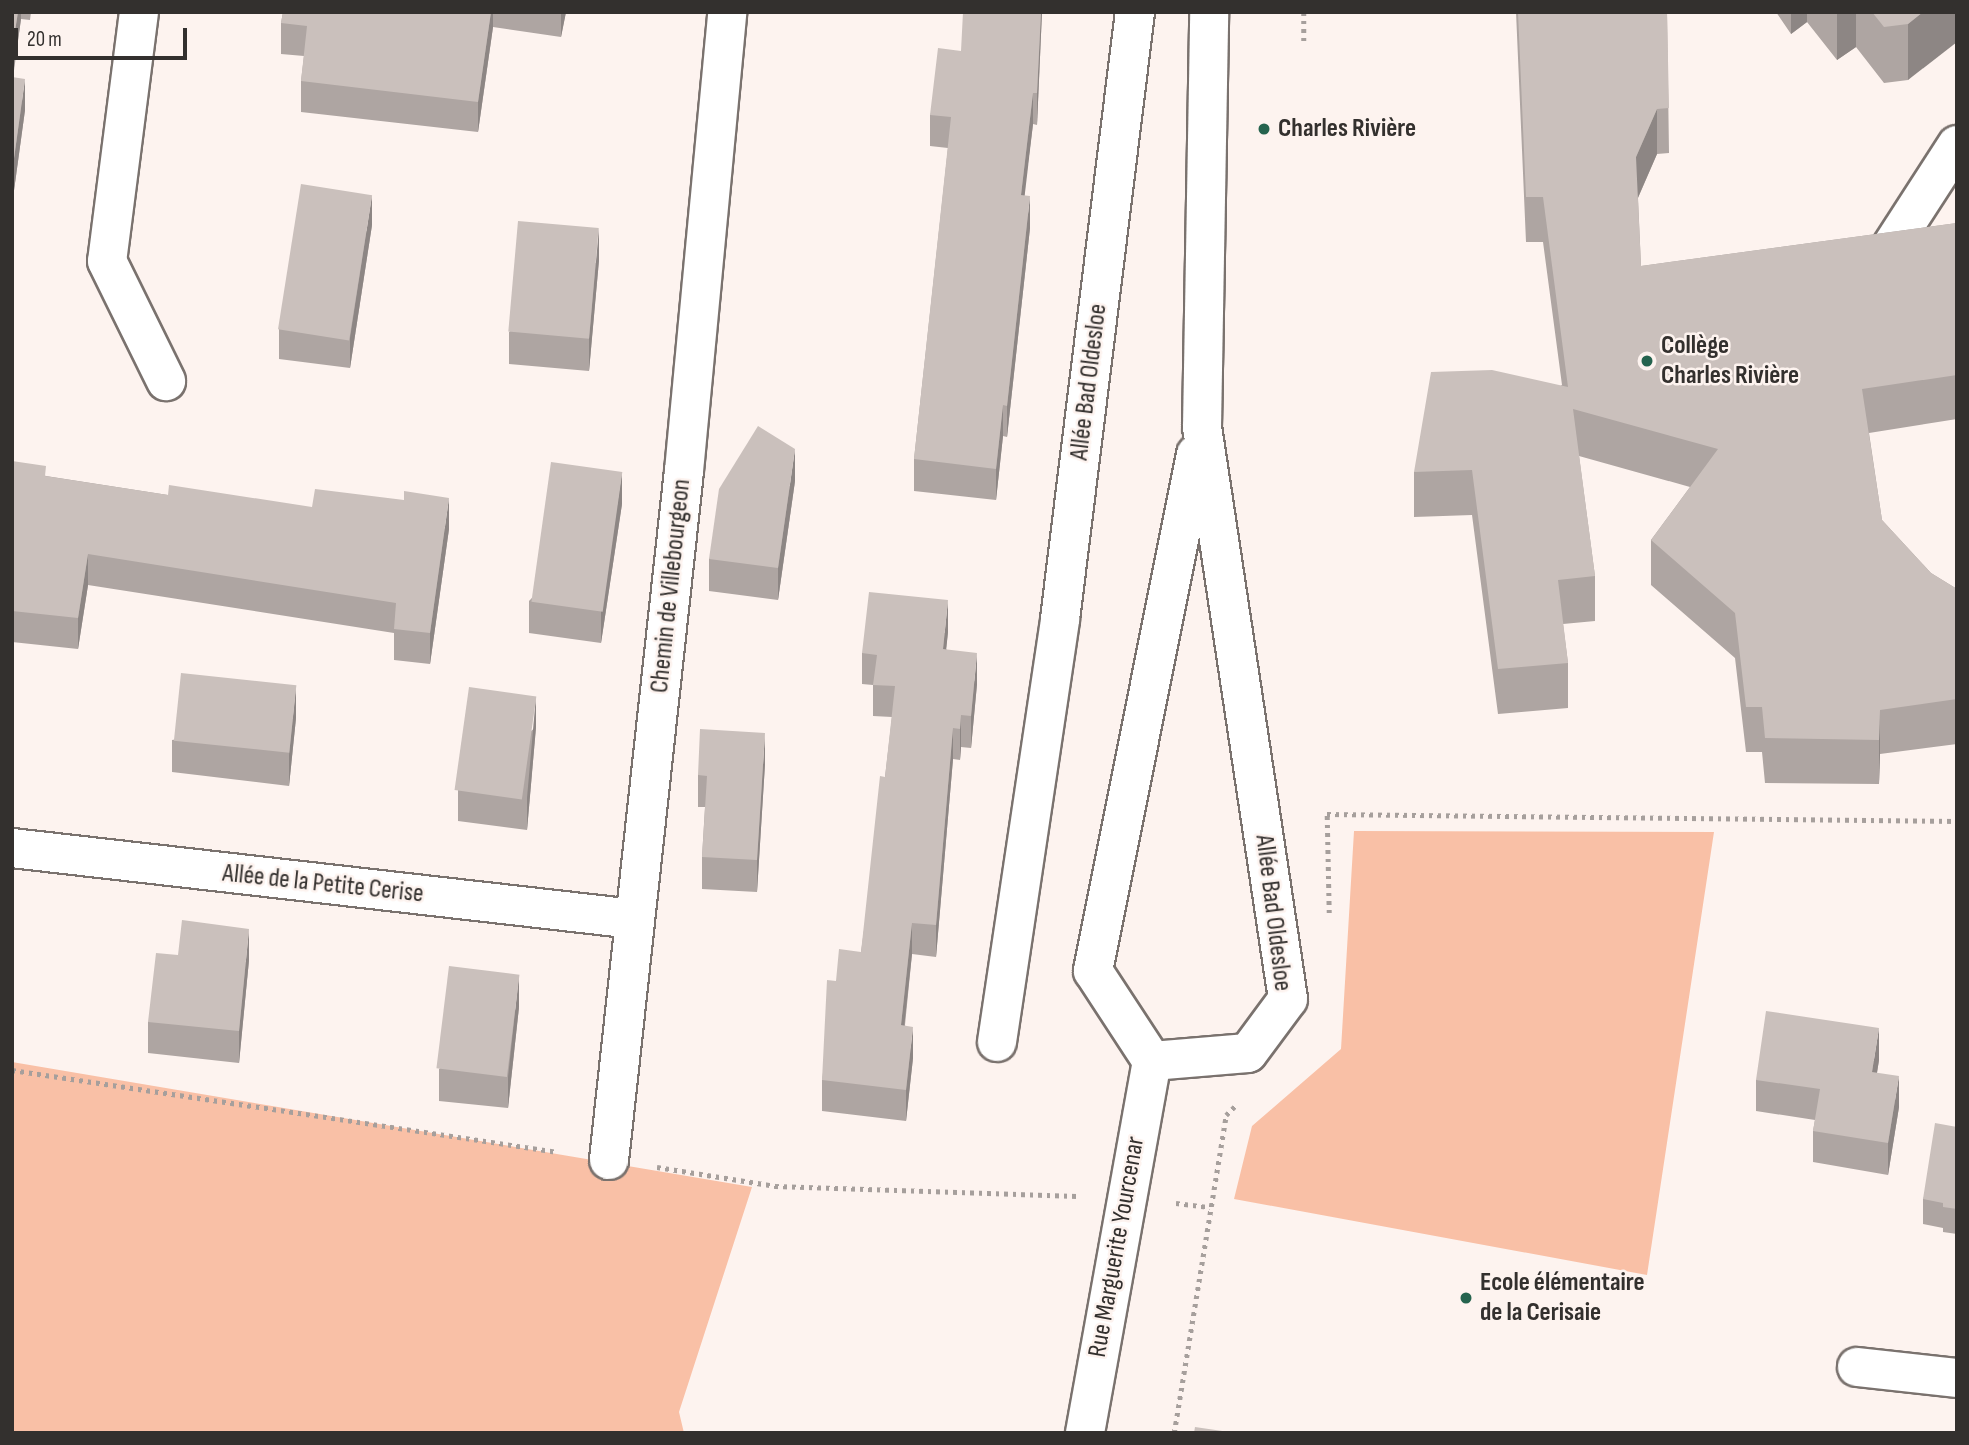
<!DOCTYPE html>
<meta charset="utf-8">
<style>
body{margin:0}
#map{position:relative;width:1969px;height:1445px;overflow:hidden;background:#fdf3ef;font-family:"Sofia Sans Condensed",sans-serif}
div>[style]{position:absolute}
.green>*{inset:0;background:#f9c0a6}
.path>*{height:4.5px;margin-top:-2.25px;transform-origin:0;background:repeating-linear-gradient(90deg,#a69f9c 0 3.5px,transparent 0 8.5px)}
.roads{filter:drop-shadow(2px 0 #7a726e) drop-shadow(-2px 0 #7a726e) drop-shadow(0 2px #7a726e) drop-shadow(0 -2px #7a726e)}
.minor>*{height:38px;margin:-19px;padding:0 19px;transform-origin:19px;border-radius:19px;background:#fff}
.wall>*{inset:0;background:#aea5a2}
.shaded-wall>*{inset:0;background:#8d8684}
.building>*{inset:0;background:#cac0bc;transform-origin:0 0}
.dots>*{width:19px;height:19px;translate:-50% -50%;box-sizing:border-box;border:4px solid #fdf3ef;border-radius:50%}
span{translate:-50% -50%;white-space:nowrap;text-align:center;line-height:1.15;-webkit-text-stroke:5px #fdf3ef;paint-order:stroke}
.poi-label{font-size:26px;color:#33302e;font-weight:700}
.left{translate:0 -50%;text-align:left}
.street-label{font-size:26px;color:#33302e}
.frame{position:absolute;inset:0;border:14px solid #33302e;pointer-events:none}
.scale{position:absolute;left:14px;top:28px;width:173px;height:32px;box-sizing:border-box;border:4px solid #33302e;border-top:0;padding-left:9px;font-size:21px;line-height:24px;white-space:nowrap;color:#33302e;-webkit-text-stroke:5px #fdf3ef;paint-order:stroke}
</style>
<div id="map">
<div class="green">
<div style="clip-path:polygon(1354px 831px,1714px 832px,1647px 1275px,1234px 1199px,1252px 1126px,1341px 1049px)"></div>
<div style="clip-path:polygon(12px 1062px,752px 1187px,679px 1412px,684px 1433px,12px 1433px)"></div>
</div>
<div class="path">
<div style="left:1304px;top:12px;width:31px;rotate:90deg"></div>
<div style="left:1329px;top:913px;width:99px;rotate:-91.2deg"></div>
<div style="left:1327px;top:814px;width:630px;rotate:0.64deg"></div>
<div style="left:12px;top:1070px;width:552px;rotate:8.54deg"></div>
<div style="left:657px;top:1167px;width:120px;rotate:9.1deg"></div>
<div style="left:775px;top:1186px;width:302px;rotate:1.9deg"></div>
<div style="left:1176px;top:1203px;width:34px;rotate:7deg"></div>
<div style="left:1174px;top:1433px;width:322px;rotate:-80.7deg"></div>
<div style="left:1226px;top:1115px;width:13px;rotate:-45deg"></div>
</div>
<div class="roads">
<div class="minor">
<div style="left:139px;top:12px;width:251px;rotate:97.3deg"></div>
<div style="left:107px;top:261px;width:134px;rotate:63.8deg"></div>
<div style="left:1889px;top:250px;width:125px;rotate:-57.1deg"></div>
<div style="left:12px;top:848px;width:626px;rotate:6.51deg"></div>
<div style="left:997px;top:1042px;width:428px;rotate:-81.5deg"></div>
<div style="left:1060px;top:619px;width:612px;rotate:-82.96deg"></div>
<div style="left:1152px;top:1061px;width:96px;rotate:-4.8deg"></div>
<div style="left:1248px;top:1053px;width:67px;rotate:-53.5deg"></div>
<div style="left:1288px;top:999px;width:578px;rotate:-98.55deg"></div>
<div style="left:1202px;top:427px;width:415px;rotate:-89deg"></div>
<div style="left:1152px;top:1061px;width:108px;rotate:-123.2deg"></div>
<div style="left:1093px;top:971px;width:527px;rotate:-78.73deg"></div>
<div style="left:609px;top:1160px;width:693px;rotate:-83.79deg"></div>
<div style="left:684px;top:471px;width:461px;rotate:-84.6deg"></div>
<div style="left:1857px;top:1367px;width:101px;rotate:6.3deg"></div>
<div style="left:1085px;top:1433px;width:378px;rotate:-79.8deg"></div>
</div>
</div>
<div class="wall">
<div style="clip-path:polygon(12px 12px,31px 12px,30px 20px,21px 19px,13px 78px,25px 110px,12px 205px)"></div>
<div style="clip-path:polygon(283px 12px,566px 12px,561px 37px,493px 27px,478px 132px,301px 112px,301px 81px,304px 56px,281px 54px,281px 23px)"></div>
<div style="clip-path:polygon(1042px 12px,1037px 125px,1033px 124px,1024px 195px,1030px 228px,1007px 437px,1003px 436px,996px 500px,914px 491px,914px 459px,948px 148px,930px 146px,930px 115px,961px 51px)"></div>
<div style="clip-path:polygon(1516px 12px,1667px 12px,1669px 153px,1657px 154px,1638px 198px,1641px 266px,1957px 223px,1957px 419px,1869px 433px,1882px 520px,1931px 573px,1957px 589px,1957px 744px,1880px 754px,1879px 784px,1765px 783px,1762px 752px,1746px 752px,1735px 658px,1651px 585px,1651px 540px,1690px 487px,1579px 456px,1595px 576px,1595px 621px,1563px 624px,1568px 663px,1568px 708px,1498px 714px,1472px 515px,1414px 517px,1414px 472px,1562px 385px,1543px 242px,1526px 242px)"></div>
<div style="clip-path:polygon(1776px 12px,1957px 12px,1908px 80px,1884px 83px,1856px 47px,1837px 60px,1807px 22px,1791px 34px)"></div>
<div style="clip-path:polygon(372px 225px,350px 368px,279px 359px,279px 329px)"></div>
<div style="clip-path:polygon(599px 260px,589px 371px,509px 364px,509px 332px)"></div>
<div style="clip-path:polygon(12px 461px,46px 476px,168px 495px,449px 529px,430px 664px,394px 660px,394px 633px,88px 585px,78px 649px,12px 642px)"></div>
<div style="clip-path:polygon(795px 481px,778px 600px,709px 591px,709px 559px)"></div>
<div style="clip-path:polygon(622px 504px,601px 643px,529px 633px,529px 601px)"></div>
<div style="clip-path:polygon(948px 632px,946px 649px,977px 684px,971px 748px,961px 747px,960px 760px,953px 759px,936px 957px,912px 954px,905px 1025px,913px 1058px,906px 1121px,822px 1111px,822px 1080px,836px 981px,861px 952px,885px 777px,892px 717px,873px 716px,873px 685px,862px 684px,862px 653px)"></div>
<div style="clip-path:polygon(296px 718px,289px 786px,172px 772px,172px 740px)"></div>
<div style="clip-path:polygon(536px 727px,527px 830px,458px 821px,458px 790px)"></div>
<div style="clip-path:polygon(765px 764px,757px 892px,702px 889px,702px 857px,705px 807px,698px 807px,698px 775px)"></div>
<div style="clip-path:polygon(249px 960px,239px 1063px,148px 1053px,148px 1022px)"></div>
<div style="clip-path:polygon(519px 1007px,508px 1108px,439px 1101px,439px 1069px)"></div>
<div style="clip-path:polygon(1879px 1060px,1877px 1073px,1899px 1107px,1888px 1175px,1813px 1162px,1813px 1131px,1815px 1120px,1756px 1111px,1756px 1080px)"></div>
<div style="clip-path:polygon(1957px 1127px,1957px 1234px,1943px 1232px,1943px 1228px,1923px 1224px,1923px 1199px)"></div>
</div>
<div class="shaded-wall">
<div style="clip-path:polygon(18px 12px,21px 12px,21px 19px,12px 81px,12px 50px)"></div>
<div style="clip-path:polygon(491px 12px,493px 12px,493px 27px,478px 132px,478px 102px)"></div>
<div style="clip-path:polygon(561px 12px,566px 12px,561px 37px)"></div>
<div style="clip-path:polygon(1041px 12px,1042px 12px,1037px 125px,1037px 93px)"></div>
<div style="clip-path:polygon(1791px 12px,1807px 12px,1807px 22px,1791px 34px)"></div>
<div style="clip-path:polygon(1837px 12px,1856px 12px,1856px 47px,1837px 60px)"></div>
<div style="clip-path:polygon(1923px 12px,1957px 12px,1957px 42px,1908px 80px,1908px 24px)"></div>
<div style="clip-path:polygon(25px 79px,25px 110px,12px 205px,12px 173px)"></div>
<div style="clip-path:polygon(1033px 93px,1033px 124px,1021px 227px,1021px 195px)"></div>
<div style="clip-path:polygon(1657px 109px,1657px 154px,1636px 202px,1636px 157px)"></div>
<div style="clip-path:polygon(372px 195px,372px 225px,350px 368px,350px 338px)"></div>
<div style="clip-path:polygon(1030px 196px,1030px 228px,1007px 437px,1007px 406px)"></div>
<div style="clip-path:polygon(599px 228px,599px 260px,589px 371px,589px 339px)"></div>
<div style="clip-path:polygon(1003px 405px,1003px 436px,996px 500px,996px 469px)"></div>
<div style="clip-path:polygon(795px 449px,795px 481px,778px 600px,778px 568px)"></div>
<div style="clip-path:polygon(622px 472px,622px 504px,601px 643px,601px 612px)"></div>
<div style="clip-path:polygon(449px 498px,449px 529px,430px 664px,430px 633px)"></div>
<div style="clip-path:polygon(88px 554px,88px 585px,78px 649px,78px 618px)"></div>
<div style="clip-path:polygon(948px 600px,948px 632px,943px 680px,943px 649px)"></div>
<div style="clip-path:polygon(977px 653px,977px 684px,971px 748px,971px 716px)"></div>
<div style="clip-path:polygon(296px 686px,296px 718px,289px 786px,289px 755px)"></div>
<div style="clip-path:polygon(536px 696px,536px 727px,527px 830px,527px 798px)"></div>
<div style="clip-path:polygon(1880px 710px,1880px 754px,1879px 784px,1879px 740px)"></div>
<div style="clip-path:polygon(961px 715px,961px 747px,960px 760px,960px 729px)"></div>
<div style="clip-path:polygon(953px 728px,953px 759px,936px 957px,936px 925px)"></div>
<div style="clip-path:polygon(765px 733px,765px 764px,757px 892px,757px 860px)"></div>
<div style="clip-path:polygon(912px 923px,912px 954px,901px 1056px,901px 1025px)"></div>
<div style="clip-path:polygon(249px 929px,249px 960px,239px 1063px,239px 1031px)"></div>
<div style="clip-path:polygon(519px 975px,519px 1007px,508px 1108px,508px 1077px)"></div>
<div style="clip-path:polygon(913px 1027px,913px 1058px,906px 1121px,906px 1090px)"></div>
<div style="clip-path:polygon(1879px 1028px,1879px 1060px,1872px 1103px,1872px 1072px)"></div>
<div style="clip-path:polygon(1899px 1076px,1899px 1107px,1888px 1175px,1888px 1143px)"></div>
</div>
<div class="building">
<div style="clip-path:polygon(12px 12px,18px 12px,12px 50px)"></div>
<div style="clip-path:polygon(283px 12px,491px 12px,478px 102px,301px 81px,307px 26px,281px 23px)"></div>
<div style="clip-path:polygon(963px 12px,1041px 12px,1037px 93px,1033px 93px,1021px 195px,1030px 196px,1007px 406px,1003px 405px,996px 469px,914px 459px,951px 117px,930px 115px,938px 48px,961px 51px)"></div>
<div style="clip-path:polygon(1518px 12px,1667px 12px,1669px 108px,1657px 109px,1636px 157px,1641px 266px,1957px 223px,1957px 375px,1862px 389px,1882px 520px,1931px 573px,1957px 589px,1957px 699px,1880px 710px,1879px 740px,1765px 738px,1762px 707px,1746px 707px,1735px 613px,1651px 540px,1718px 449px,1573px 409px,1595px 576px,1558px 580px,1568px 663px,1498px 669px,1472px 470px,1414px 472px,1431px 372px,1492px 370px,1568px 387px,1543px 197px,1526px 197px)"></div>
<div style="clip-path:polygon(1872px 12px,1923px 12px,1908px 24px,1884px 27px)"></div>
<div style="clip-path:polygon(12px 77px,25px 79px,12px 173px)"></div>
<div style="left:301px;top:184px;width:72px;height:147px;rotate:9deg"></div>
<div style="left:518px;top:221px;width:81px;height:111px;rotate:5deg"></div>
<div style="clip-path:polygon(758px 426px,795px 449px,778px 568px,709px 559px,719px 489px)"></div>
<div style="clip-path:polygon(12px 461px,46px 466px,45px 476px,168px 495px,169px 485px,312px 507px,315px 489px,404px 500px,404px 491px,449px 498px,430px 633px,394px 629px,396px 603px,88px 554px,78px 618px,12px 611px)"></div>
<div style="left:551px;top:462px;width:72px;height:141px;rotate:8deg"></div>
<div style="clip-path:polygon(869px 592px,948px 600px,943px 649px,977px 653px,971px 716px,961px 715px,960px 729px,953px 728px,936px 925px,912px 923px,901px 1025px,913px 1027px,906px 1090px,822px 1080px,827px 980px,836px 981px,839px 949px,861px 952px,880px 776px,885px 777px,895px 686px,873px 685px,877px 655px,862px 653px)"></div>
<div style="left:181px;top:673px;width:116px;height:68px;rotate:6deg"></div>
<div style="left:469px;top:687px;width:68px;height:104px;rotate:8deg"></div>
<div style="clip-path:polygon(700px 729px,765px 733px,757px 860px,702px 857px,707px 776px,698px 775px)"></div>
<div style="clip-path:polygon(182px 920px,249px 929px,239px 1031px,148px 1022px,156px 953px,178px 955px)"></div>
<div style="left:449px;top:966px;width:71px;height:103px;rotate:7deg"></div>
<div style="clip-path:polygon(1766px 1011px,1879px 1028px,1872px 1072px,1899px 1076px,1888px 1143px,1813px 1131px,1820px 1089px,1756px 1080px)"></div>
<div style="clip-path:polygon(1935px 1123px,1957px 1127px,1957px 1209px,1943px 1207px,1943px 1203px,1923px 1199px)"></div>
<div style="clip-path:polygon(1195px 1427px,1236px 1433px,1194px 1433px)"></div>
</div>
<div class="dots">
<div style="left:1264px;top:129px;background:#25634e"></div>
<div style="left:1647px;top:361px;background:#25634e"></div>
<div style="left:1466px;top:1298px;background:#25634e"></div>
</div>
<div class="poi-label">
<span class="left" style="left:1278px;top:129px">Charles Rivière</span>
<span class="left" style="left:1661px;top:361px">Collège<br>Charles Rivière</span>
<span class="left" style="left:1480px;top:1298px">Ecole élémentaire<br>de la Cerisaie</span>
</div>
<div class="street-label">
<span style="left:1089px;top:382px;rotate:-83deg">Allée Bad Oldesloe</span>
<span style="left:671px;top:586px;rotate:-84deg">Chemin de Villebourgeon</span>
<span style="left:323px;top:884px;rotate:6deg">Allée de la Petite Cerise</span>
<span style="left:1273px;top:913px;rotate:83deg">Allée Bad Oldesloe</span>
<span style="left:1117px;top:1247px;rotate:-80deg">Rue Marguerite Yourcenar</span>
</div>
<div class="frame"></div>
<div class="scale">20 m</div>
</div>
